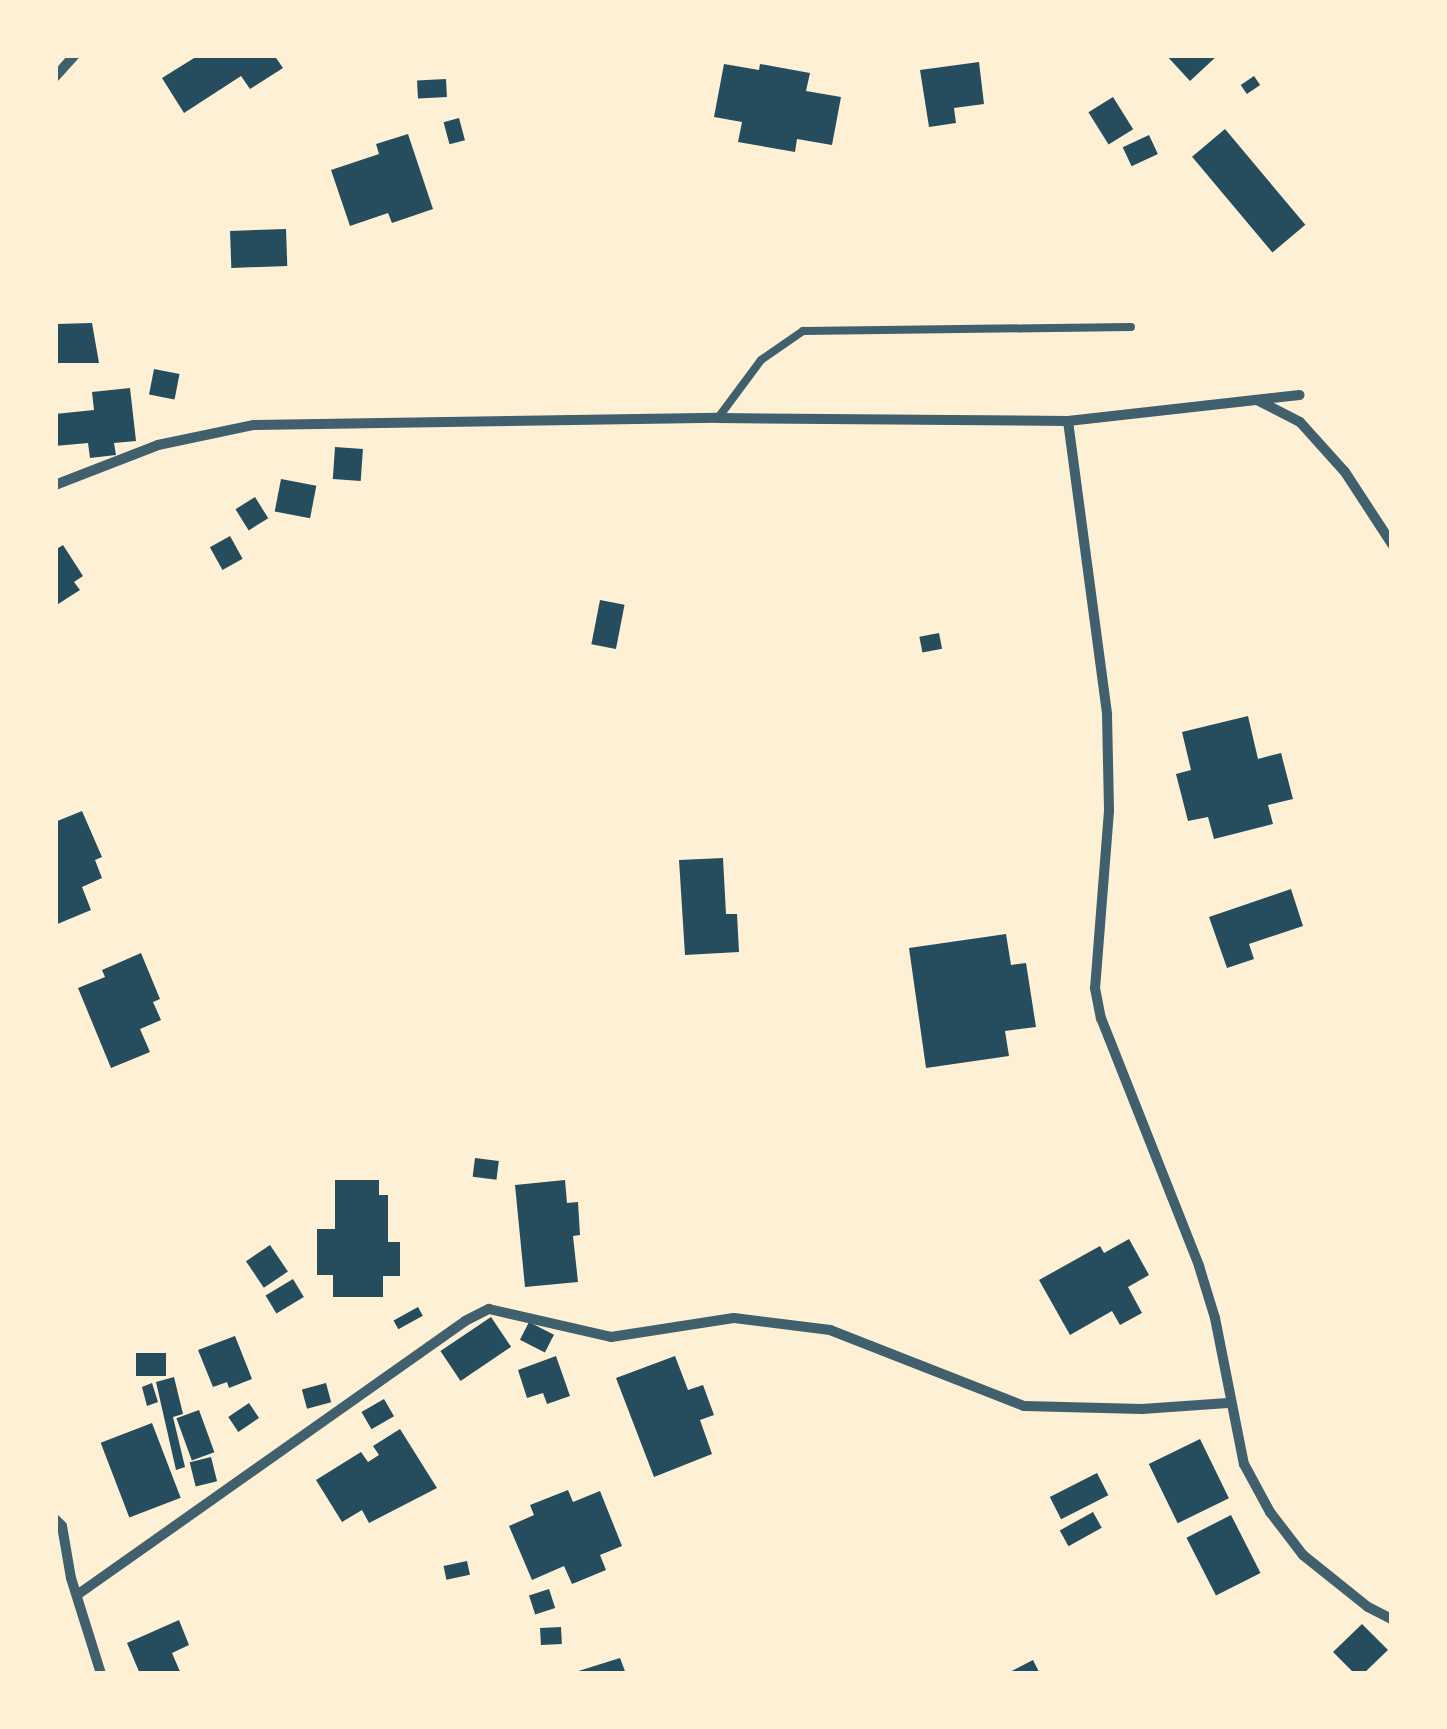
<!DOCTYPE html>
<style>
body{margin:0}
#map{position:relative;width:1447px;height:1729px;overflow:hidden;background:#fdf0d5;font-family:"Public Sans",sans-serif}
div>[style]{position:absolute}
.building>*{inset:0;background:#264d5e;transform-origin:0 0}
.service>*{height:8px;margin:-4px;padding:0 4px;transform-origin:4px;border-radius:4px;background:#3f606c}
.minor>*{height:10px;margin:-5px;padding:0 5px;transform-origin:5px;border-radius:5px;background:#3f606c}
span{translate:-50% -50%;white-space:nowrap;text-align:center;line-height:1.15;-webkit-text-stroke:8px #fdf0d5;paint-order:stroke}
.frame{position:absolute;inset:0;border:58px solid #fdf0d5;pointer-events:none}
</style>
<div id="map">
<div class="building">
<div style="clip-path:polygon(199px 55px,274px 55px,283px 68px,250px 89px,241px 76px,184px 113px,162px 78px)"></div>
<div style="clip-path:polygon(1166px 55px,1218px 55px,1190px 81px)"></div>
<div style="clip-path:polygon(979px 62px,984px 104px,954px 108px,956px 123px,929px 127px,920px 70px)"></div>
<div style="clip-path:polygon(724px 64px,759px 70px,760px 64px,810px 73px,806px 91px,841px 97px,832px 145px,797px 139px,795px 152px,738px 142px,742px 122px,714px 117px)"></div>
<div style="left:1254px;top:76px;width:11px;height:16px;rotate:56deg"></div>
<div style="left:446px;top:79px;width:18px;height:29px;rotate:87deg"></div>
<div style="left:1113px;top:97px;width:38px;height:29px;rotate:58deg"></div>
<div style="left:459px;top:118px;width:23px;height:16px;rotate:75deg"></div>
<div style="left:1225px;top:129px;width:125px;height:43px;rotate:50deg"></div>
<div style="clip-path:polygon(408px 134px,433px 209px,392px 223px,388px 213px,350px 226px,331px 170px,379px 154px,376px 144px)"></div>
<div style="left:1149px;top:135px;width:21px;height:29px;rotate:65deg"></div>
<div style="left:286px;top:229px;width:37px;height:56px;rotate:88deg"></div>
<div style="clip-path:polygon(92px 323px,99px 363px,57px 363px,56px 324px)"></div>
<div style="left:154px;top:369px;width:26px;height:26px;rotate:11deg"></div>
<div style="clip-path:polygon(130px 388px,136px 441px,114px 443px,116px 455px,90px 458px,88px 443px,55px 446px,55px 414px,94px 410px,92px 392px)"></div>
<div style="left:335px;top:447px;width:28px;height:32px;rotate:4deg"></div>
<div style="left:281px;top:479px;width:36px;height:33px;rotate:11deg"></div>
<div style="left:255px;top:497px;width:25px;height:23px;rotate:58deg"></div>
<div style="left:230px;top:536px;width:26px;height:23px;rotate:61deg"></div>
<div style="clip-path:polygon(63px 545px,83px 576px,74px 582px,80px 590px,55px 606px,55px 550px)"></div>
<div style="left:600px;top:600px;width:25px;height:45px;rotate:11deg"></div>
<div style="left:939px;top:633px;width:16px;height:20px;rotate:79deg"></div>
<div style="clip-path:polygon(1248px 716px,1258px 759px,1281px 753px,1293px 799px,1268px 805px,1273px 824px,1214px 839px,1208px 817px,1188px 821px,1176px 774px,1191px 770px,1182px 732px)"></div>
<div style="clip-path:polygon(82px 811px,102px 857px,95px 860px,102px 878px,82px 887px,91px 910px,55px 925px,55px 822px)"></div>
<div style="clip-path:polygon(723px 858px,726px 914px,737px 914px,739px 952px,685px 955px,679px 860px)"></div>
<div style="clip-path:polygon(1291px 889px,1303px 926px,1249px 944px,1254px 959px,1227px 968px,1209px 917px)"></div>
<div style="clip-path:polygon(1006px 934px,1011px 965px,1026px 963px,1036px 1027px,1005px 1031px,1009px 1056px,926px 1068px,909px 948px)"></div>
<div style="clip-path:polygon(141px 953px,160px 999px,153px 1002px,161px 1020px,140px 1029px,150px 1052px,111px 1068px,78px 988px,105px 977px,102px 970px)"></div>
<div style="left:475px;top:1158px;width:24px;height:19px;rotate:7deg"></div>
<div style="clip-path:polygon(335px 1180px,379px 1180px,379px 1195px,388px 1195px,388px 1242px,400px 1242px,400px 1276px,383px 1276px,383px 1297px,333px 1297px,333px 1275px,317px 1275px,317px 1229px,335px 1229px)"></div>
<div style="clip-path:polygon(565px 1180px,567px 1203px,578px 1202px,580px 1235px,573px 1236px,578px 1282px,525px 1287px,515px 1185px)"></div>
<div style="clip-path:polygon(1129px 1239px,1149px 1275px,1128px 1287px,1142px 1313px,1120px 1325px,1112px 1311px,1070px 1335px,1039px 1280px,1100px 1246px,1104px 1253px)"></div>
<div style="left:270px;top:1245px;width:32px;height:29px;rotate:56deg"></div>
<div style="left:293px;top:1279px;width:21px;height:32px;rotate:59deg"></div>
<div style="left:418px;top:1307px;width:10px;height:28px;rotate:61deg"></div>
<div style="left:491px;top:1317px;width:36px;height:61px;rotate:56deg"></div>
<div style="left:529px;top:1322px;width:28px;height:20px;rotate:27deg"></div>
<div style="clip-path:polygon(235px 1336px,252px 1379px,229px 1388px,227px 1382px,213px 1387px,198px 1350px)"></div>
<div style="left:166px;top:1353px;width:23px;height:30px;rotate:90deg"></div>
<div style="clip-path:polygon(556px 1356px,570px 1396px,547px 1404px,543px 1393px,527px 1398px,518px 1370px)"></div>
<div style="clip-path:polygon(675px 1356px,688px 1390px,703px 1385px,714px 1415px,700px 1420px,712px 1454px,654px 1477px,616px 1378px)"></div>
<div style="clip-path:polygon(174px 1377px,183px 1414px,173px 1417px,185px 1467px,176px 1470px,156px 1382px)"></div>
<div style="clip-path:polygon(152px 1383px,158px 1402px,147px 1406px,142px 1387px)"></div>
<div style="left:326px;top:1383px;width:20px;height:25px;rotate:75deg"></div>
<div style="left:384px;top:1399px;width:20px;height:26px;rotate:60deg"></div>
<div style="left:249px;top:1403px;width:18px;height:25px;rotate:56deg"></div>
<div style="left:199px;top:1410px;width:45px;height:24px;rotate:70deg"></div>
<div style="left:152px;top:1423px;width:80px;height:55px;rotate:69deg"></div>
<div style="clip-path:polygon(400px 1429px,437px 1488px,369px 1523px,362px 1510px,342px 1522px,316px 1480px,361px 1452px,368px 1462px,379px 1455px,373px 1446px)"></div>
<div style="left:1200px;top:1439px;width:66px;height:57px;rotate:64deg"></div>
<div style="left:211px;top:1457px;width:25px;height:22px;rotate:76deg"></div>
<div style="left:1097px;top:1473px;width:25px;height:53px;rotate:63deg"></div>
<div style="clip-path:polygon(568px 1490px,573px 1502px,600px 1491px,622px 1546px,600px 1555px,606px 1570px,572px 1584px,564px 1566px,532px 1580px,509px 1526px,534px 1515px,530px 1505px)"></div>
<div style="left:1093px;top:1512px;width:18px;height:38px;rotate:61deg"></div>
<div style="left:1231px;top:1515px;width:65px;height:50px;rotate:63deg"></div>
<div style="left:467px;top:1561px;width:14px;height:24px;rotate:78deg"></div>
<div style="left:549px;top:1589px;width:20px;height:21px;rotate:72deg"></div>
<div style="clip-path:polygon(179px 1620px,189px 1645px,172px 1653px,181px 1674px,140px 1674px,127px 1643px)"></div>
<div style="clip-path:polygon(1362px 1624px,1388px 1650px,1363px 1674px,1355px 1674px,1333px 1652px)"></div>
<div style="left:561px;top:1627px;width:17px;height:21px;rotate:87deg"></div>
<div style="clip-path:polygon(620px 1658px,626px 1674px,572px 1674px,572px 1673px)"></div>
<div style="clip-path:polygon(1033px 1660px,1040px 1674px,1006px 1674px)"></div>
</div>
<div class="service">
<div style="left:718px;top:418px;width:72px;rotate:-53.4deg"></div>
<div style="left:761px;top:360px;width:51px;rotate:-34.6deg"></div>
<div style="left:803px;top:331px;width:328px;rotate:-0.7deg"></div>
</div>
<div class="minor">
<div style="left:55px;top:77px;width:30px;rotate:-48deg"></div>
<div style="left:1259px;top:401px;width:46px;rotate:27.1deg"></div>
<div style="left:1300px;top:422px;width:67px;rotate:48deg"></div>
<div style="left:1345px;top:472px;width:86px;rotate:56.9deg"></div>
<div style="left:1068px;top:421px;width:296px;rotate:82.4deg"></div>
<div style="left:1107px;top:714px;width:97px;rotate:88.8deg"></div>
<div style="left:1109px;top:811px;width:178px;rotate:94.5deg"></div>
<div style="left:1095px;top:988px;width:31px;rotate:79deg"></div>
<div style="left:1101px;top:1018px;width:267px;rotate:68.4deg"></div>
<div style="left:1199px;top:1266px;width:54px;rotate:72.9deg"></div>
<div style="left:1215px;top:1318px;width:149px;rotate:78.8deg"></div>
<div style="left:1244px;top:1464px;width:55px;rotate:61.6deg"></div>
<div style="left:1270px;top:1512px;width:54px;rotate:52.5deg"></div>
<div style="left:1303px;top:1555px;width:83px;rotate:38.7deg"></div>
<div style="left:1368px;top:1607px;width:27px;rotate:27deg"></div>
<div style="left:55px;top:485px;width:110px;rotate:-21.2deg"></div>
<div style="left:158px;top:445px;width:98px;rotate:-11.8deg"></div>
<div style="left:254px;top:425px;width:464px;rotate:-0.9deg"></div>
<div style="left:718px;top:418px;width:350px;rotate:0.5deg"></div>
<div style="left:1068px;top:421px;width:233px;rotate:-6.4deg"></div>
<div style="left:55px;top:1519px;width:10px;rotate:45deg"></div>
<div style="left:62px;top:1526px;width:53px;rotate:80.2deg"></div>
<div style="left:71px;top:1578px;width:101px;rotate:72.6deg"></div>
<div style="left:77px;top:1595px;width:475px;rotate:-35.2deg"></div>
<div style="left:465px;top:1321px;width:27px;rotate:-27deg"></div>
<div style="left:489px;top:1309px;width:125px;rotate:12.9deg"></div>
<div style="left:611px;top:1337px;width:124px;rotate:-8.8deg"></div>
<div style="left:734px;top:1318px;width:97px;rotate:7.1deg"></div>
<div style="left:830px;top:1330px;width:208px;rotate:21.4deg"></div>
<div style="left:1024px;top:1406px;width:118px;rotate:1.5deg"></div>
<div style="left:1142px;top:1409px;width:86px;rotate:-4deg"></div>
</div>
<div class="frame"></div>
</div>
